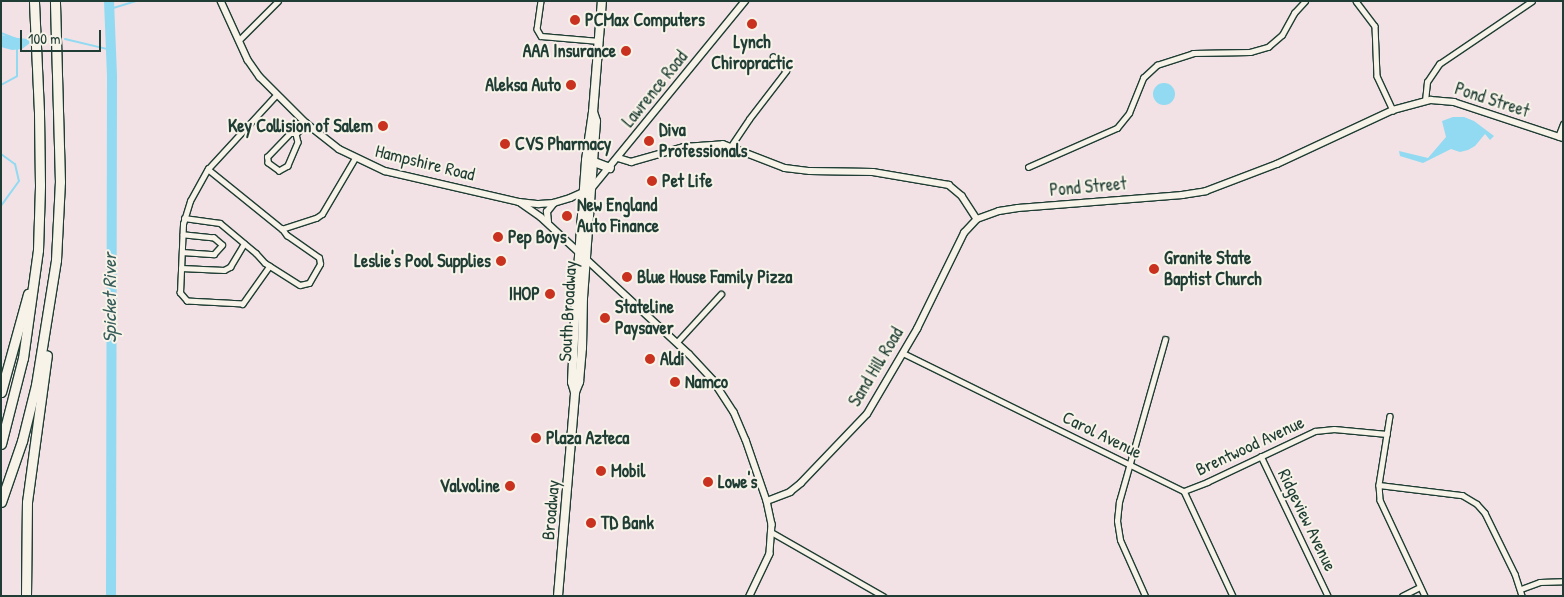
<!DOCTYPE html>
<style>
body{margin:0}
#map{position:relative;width:1564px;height:597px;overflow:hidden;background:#f2e2e5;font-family:"Patrick Hand",sans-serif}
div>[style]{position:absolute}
.water>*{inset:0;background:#91daf2}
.round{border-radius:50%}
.stream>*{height:2px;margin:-1px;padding:0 1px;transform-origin:1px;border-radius:1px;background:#91daf2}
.river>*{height:10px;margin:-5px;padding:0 5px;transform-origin:5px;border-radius:5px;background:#91daf2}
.roads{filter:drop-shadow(1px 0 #1f3d34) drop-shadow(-1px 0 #1f3d34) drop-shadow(0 1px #1f3d34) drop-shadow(0 -1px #1f3d34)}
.minor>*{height:4.5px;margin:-2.25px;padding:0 2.25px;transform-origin:2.25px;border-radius:2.25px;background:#f7f3e8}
.tertiary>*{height:5.5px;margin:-2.75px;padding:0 2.75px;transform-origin:2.75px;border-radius:2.75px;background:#f7f3e8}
.primary>*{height:8px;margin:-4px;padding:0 4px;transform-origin:4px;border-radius:4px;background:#f7f3e8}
.motorway>*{height:9px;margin:-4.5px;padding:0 4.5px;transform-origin:4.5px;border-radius:4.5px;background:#f7f3e8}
.dots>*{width:14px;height:14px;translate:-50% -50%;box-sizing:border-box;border:2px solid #f7f3e8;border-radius:50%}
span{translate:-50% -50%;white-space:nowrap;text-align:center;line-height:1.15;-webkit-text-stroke:4px #f7f3e8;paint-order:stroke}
.poi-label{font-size:18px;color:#1f3d34;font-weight:700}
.left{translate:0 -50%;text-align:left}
.right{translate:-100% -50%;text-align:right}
.street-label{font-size:18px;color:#1f3d34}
.water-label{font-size:19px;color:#365c5a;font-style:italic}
.frame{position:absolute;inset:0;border:2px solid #1f3d34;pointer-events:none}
.scale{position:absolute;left:20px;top:30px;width:81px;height:22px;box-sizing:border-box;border:2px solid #1f3d34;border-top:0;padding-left:6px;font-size:15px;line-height:18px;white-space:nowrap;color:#1f3d34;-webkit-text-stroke:4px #f7f3e8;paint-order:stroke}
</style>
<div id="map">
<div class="water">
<div style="clip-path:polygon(1px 35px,29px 40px,30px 43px,22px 49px,12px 50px,1px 47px)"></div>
<div class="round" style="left:1153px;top:83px;width:22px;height:22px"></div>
<div style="clip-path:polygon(1453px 117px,1464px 117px,1474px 121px,1494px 136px,1490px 140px,1485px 134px,1475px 146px,1468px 150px,1460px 152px,1451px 149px,1423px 163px,1400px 156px,1399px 151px,1428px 158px,1446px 137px,1442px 121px)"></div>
</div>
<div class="stream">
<div style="left:110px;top:9px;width:28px;rotate:-17deg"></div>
<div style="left:1px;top:33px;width:17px;rotate:21deg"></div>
<div style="left:17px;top:39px;width:11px;rotate:5deg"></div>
<div style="left:65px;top:39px;width:47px;rotate:13.4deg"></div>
<div style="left:1px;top:85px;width:18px;rotate:-29deg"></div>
<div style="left:17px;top:76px;width:27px;rotate:-90deg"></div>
<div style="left:1px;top:154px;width:17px;rotate:36deg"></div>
<div style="left:15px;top:164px;width:17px;rotate:77deg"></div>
<div style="left:19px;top:181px;width:31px;rotate:126deg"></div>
</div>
<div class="river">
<div style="left:109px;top:1px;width:76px;rotate:87.7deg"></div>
<div style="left:112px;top:77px;width:519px;rotate:90.11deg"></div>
</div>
<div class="roads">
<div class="minor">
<div style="left:541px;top:1px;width:28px;rotate:98deg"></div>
<div style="left:537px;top:29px;width:8px;rotate:60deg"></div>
<div style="left:541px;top:36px;width:58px;rotate:4.9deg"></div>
<div style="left:1356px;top:1px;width:31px;rotate:53deg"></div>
<div style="left:1375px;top:26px;width:50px;rotate:87.7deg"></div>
<div style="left:1377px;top:76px;width:38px;rotate:65deg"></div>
<div style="left:239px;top:40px;width:55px;rotate:-45deg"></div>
<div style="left:1425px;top:101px;width:19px;rotate:-84deg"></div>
<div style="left:1427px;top:82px;width:22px;rotate:-56deg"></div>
<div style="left:1439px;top:64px;width:112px;rotate:-34.1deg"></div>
<div style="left:289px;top:134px;width:7px"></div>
<div style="left:296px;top:134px;width:8px;rotate:76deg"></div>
<div style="left:298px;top:142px;width:26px;rotate:113deg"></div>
<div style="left:288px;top:166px;width:10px;rotate:151deg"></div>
<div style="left:279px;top:171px;width:14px;rotate:-144deg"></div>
<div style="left:268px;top:163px;width:6px;rotate:-99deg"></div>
<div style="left:267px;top:157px;width:32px;rotate:-46deg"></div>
<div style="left:296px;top:134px;width:15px;rotate:-48deg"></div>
<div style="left:1558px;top:137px;width:14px;rotate:-69deg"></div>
<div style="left:731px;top:146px;width:32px;rotate:-56deg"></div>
<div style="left:749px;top:119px;width:61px;rotate:-52.4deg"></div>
<div style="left:786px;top:71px;width:19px;rotate:-133deg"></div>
<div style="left:1028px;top:167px;width:97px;rotate:-23.7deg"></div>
<div style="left:1117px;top:128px;width:19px;rotate:-51deg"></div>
<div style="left:1129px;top:113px;width:38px;rotate:-68deg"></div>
<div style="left:1143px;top:78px;width:19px;rotate:-43deg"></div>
<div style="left:1157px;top:65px;width:38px;rotate:-18deg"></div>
<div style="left:1193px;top:53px;width:57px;rotate:-1deg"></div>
<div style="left:1250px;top:52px;width:19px;rotate:-16deg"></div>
<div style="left:1268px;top:47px;width:18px;rotate:-41deg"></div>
<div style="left:1282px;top:35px;width:25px;rotate:-61deg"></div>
<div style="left:1294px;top:13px;width:16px;rotate:-47deg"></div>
<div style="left:208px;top:169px;width:95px;rotate:39deg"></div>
<div style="left:184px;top:218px;width:36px;rotate:8deg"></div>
<div style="left:220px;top:223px;width:47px;rotate:39.8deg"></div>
<div style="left:256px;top:253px;width:13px;rotate:48deg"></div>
<div style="left:265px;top:263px;width:41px;rotate:32.2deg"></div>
<div style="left:300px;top:285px;width:9px;rotate:-13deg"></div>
<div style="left:309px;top:283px;width:22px;rotate:-60deg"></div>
<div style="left:320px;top:264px;width:6px;rotate:-99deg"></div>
<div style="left:319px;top:258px;width:39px;rotate:-145deg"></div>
<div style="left:287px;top:236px;width:9px;rotate:-126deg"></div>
<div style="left:282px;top:229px;width:36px;rotate:-18deg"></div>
<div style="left:316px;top:218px;width:7px;rotate:-34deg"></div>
<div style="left:322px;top:214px;width:65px;rotate:-59.5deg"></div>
<div style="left:182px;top:252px;width:32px;rotate:4deg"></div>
<div style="left:214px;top:254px;width:12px;rotate:-48deg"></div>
<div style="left:222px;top:245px;width:11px;rotate:-139deg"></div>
<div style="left:214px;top:238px;width:31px;rotate:-174deg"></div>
<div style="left:270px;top:266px;width:47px;rotate:125.4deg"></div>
<div style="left:243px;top:304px;width:56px;rotate:-176.9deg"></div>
<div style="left:187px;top:301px;width:11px;rotate:-131deg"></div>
<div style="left:180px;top:293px;width:69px;rotate:-87.5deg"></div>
<div style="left:183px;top:224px;width:24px;rotate:-73deg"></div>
<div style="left:190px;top:201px;width:37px;rotate:-61deg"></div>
<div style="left:208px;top:169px;width:100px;rotate:-47.4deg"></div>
<div style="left:181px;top:268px;width:43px;rotate:2.7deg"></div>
<div style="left:224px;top:270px;width:7px;rotate:-27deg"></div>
<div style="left:230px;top:267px;width:27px;rotate:-59deg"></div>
<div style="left:677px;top:342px;width:65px;rotate:-47.5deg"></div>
<div style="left:903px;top:353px;width:313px;rotate:26.2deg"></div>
<div style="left:1184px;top:491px;width:116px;rotate:65deg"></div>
<div style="left:1390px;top:416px;width:70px;rotate:99.1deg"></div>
<div style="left:1379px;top:485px;width:15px;rotate:86deg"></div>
<div style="left:1380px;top:500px;width:106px;rotate:64.9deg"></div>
<div style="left:1261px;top:456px;width:155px;rotate:64.4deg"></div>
<div style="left:1379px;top:485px;width:84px;rotate:6.9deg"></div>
<div style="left:1462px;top:495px;width:17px;rotate:31deg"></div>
<div style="left:1477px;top:504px;width:12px;rotate:48deg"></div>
<div style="left:1485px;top:513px;width:68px;rotate:63.8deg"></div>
<div style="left:1515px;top:574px;width:23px;rotate:72deg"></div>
<div style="left:1184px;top:491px;width:25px;rotate:-21deg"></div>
<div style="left:1207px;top:482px;width:119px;rotate:-25.3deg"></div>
<div style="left:1315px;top:431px;width:19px;rotate:-6deg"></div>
<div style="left:1334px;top:429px;width:53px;rotate:5.4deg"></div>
<div style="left:773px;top:533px;width:127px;rotate:29.8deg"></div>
<div style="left:1521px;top:589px;width:20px;rotate:-20deg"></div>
<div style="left:1540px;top:582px;width:23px;rotate:-2deg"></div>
<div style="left:1145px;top:596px;width:61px;rotate:-114.1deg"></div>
<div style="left:1120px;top:540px;width:19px;rotate:-99deg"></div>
<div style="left:1117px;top:521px;width:19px;rotate:-84deg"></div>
<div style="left:1119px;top:502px;width:169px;rotate:-74.2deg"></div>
<div style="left:1402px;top:596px;width:20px;rotate:-27deg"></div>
</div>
<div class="tertiary">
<div style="left:221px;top:1px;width:65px;rotate:65.4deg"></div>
<div style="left:248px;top:60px;width:21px;rotate:55deg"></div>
<div style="left:260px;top:77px;width:65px;rotate:45deg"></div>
<div style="left:306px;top:123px;width:42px;rotate:38.2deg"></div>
<div style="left:339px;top:149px;width:51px;rotate:25.6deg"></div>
<div style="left:385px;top:171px;width:138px;rotate:13deg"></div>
<div style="left:519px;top:202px;width:20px;rotate:6deg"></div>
<div style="left:539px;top:204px;width:15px;rotate:-4deg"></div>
<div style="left:554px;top:203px;width:17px;rotate:-17deg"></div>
<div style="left:570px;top:198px;width:24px;rotate:-24deg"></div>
<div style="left:592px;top:188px;width:242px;rotate:-50.7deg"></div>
<div style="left:618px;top:158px;width:14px;rotate:17deg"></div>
<div style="left:631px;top:162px;width:55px;rotate:-15.8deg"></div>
<div style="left:684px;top:147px;width:39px;rotate:-4deg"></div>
<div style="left:723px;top:144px;width:66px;rotate:21.2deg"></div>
<div style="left:785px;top:168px;width:25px;rotate:7deg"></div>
<div style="left:810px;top:171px;width:63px;rotate:0.9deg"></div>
<div style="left:873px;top:172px;width:77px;rotate:9.7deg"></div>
<div style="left:949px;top:185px;width:17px;rotate:40deg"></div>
<div style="left:962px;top:196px;width:27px;rotate:57deg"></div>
<div style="left:521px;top:203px;width:24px;rotate:35deg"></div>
<div style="left:541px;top:217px;width:202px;rotate:42.8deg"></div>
<div style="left:689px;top:354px;width:35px;rotate:47deg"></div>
<div style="left:713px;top:380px;width:38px;rotate:57deg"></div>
<div style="left:734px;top:412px;width:30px;rotate:67deg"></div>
<div style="left:746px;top:440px;width:65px;rotate:71deg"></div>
<div style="left:767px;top:501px;width:24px;rotate:78deg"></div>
<div style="left:772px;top:524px;width:30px;rotate:94deg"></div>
<div style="left:770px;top:554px;width:47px;rotate:115.5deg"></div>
<div style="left:548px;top:222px;width:10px;rotate:-96deg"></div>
<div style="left:547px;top:212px;width:11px;rotate:-52deg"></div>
<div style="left:767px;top:501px;width:25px;rotate:-21deg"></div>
<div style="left:790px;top:492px;width:14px;rotate:-39deg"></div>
<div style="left:801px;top:483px;width:95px;rotate:-46.3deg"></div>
<div style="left:867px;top:414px;width:99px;rotate:-59.5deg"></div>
<div style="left:917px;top:329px;width:107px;rotate:-63.9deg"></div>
<div style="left:964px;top:233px;width:19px;rotate:-47deg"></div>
<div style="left:977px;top:219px;width:23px;rotate:-20deg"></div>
<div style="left:999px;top:211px;width:19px;rotate:-9deg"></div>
<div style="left:1018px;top:208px;width:165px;rotate:-4.5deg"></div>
<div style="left:1182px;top:195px;width:24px;rotate:-9deg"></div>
<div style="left:1206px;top:191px;width:76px;rotate:-20.8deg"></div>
<div style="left:1277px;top:164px;width:128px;rotate:-25deg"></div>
<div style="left:1393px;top:110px;width:39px;rotate:-15deg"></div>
<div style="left:1431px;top:100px;width:23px;rotate:5deg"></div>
<div style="left:1454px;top:102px;width:115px;rotate:18.3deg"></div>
</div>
<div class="primary">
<div style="left:594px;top:162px;width:17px;rotate:21deg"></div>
<div style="left:575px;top:392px;width:10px;rotate:-107deg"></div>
<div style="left:572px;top:382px;width:85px;rotate:-87.3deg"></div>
<div style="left:576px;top:297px;width:137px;rotate:-85.8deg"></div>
<div style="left:586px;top:160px;width:49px;rotate:-81.7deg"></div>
<div style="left:593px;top:112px;width:111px;rotate:-85.4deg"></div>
<div style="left:558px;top:596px;width:205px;rotate:-85.2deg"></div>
<div style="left:575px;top:392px;width:11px;rotate:-68deg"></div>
<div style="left:579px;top:382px;width:34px;rotate:-85deg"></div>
<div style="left:582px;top:348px;width:50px;rotate:-88.9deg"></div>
<div style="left:583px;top:298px;width:177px;rotate:-85.8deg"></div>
<div style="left:596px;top:121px;width:9px;rotate:-108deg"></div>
</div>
<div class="motorway">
<div style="left:1px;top:392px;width:102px;rotate:-74.6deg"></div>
<div style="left:1px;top:444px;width:89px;rotate:-75.7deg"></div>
<div style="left:23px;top:358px;width:109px;rotate:-82.1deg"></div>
<div style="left:38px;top:250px;width:65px;rotate:-88.2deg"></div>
<div style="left:40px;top:185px;width:73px;rotate:-90.8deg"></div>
<div style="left:39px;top:112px;width:111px;rotate:-92.6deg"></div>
<div style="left:1px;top:502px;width:65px;rotate:-71deg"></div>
<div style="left:22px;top:441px;width:58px;rotate:-76deg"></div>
<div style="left:36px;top:385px;width:127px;rotate:-80.9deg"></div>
<div style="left:56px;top:260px;width:78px;rotate:-87.1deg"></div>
<div style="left:60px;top:182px;width:181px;rotate:-91.6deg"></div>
<div style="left:26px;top:596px;width:94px;rotate:-89.4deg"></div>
<div style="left:27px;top:502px;width:148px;rotate:-82.3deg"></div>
</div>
</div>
<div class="dots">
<div style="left:575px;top:20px;background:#c8321e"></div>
<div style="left:752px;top:24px;background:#c8321e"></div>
<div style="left:626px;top:51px;background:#c8321e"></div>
<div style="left:571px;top:85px;background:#c8321e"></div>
<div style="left:383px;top:126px;background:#c8321e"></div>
<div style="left:649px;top:141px;background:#c8321e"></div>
<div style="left:505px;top:144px;background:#c8321e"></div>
<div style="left:652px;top:181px;background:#c8321e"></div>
<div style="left:567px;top:216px;background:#c8321e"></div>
<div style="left:498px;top:237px;background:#c8321e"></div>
<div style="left:501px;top:261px;background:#c8321e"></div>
<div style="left:1154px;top:269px;background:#c8321e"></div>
<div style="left:627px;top:277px;background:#c8321e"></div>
<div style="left:550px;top:294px;background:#c8321e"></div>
<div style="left:605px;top:318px;background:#c8321e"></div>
<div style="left:650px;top:359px;background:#c8321e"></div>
<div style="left:675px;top:382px;background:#c8321e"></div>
<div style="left:536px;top:438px;background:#c8321e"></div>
<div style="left:601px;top:471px;background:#c8321e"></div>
<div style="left:708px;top:482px;background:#c8321e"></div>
<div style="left:510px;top:486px;background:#c8321e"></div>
<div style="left:591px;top:523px;background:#c8321e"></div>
</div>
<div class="poi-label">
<span class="left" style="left:585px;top:20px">PCMax Computers</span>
<span style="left:752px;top:53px">Lynch<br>Chiropractic</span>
<span class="right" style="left:616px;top:51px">AAA Insurance</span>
<span class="right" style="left:561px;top:85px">Aleksa Auto</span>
<span class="right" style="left:373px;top:126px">Key Collision of Salem</span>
<span class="left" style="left:659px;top:141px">Diva<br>Professionals</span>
<span class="left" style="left:515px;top:144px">CVS Pharmacy</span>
<span class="left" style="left:662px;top:181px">Pet Life</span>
<span class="left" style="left:577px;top:216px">New England<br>Auto Finance</span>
<span class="left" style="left:508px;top:237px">Pep Boys</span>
<span class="left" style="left:1164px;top:269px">Granite State<br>Baptist Church</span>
<span class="right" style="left:491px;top:261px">Leslie's Pool Supplies</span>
<span class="left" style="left:637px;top:277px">Blue House Family Pizza</span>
<span class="right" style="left:540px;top:294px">IHOP</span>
<span class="left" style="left:615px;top:318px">Stateline<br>Paysaver</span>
<span class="left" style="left:660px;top:359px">Aldi</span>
<span class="left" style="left:685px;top:382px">Namco</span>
<span class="left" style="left:546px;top:438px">Plaza Azteca</span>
<span class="left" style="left:611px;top:471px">Mobil</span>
<span class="left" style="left:718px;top:482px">Lowe's</span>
<span class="right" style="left:500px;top:486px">Valvoline</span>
<span class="left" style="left:601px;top:523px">TD Bank</span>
</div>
<div class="street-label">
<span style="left:655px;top:89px;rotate:-51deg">Lawrence Road</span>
<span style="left:1492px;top:100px;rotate:18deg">Pond Street</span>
<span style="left:425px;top:163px;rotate:14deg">Hampshire Road</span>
<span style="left:1088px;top:187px;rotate:-5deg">Pond Street</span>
<span style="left:568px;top:311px;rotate:-87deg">South Broadway</span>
<span style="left:876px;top:367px;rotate:-59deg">Sand Hill Road</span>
<span style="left:1102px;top:435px;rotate:26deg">Carol Avenue</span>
<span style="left:1250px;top:446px;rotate:-25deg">Brentwood Avenue</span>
<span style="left:551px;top:510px;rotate:-85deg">Broadway</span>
<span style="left:1307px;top:520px;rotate:64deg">Ridgeview Avenue</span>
</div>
<div class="water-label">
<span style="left:110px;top:298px;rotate:-90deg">Spicket River</span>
</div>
<div class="frame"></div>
<div class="scale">100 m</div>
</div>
